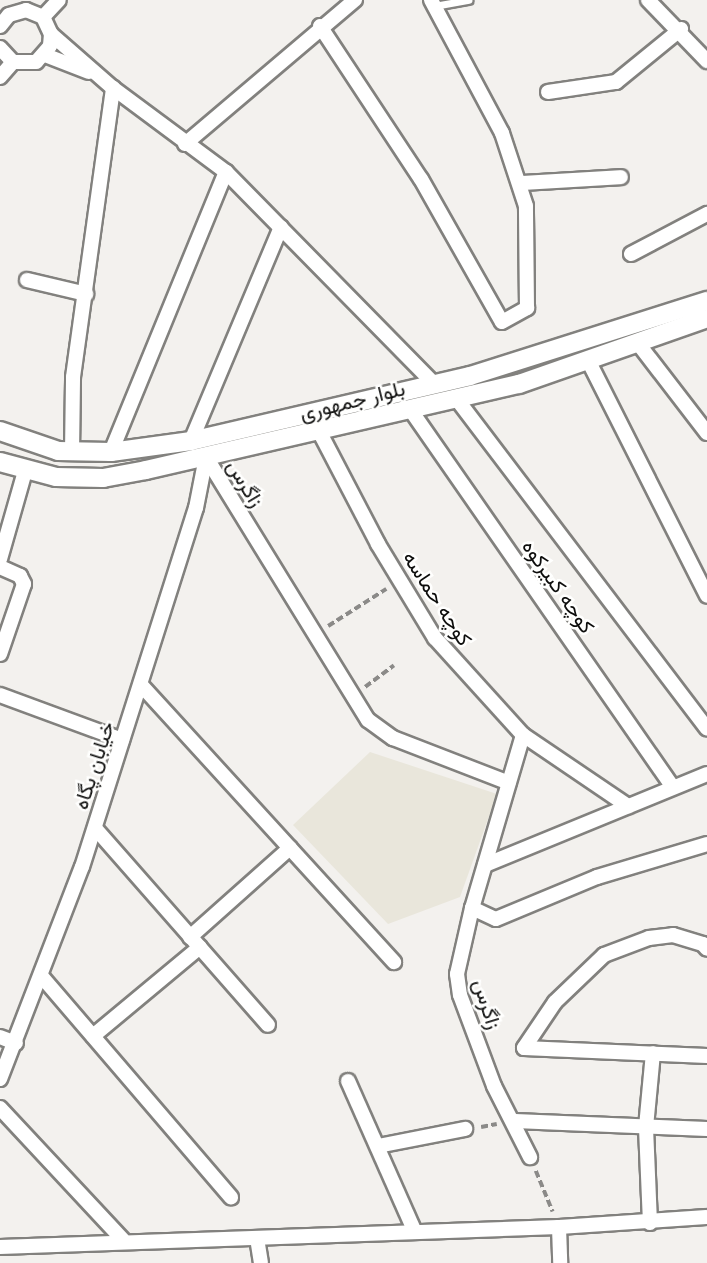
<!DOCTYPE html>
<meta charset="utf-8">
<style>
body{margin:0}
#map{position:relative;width:707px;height:1263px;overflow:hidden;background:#f3f1ee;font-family:"Open Sans",Vazirmatn,sans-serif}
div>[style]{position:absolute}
.built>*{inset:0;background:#e9e6db}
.path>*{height:3.5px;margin-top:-1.75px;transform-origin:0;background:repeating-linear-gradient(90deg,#8b8a88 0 7px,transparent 0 10.5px)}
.roads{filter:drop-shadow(2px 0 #82817e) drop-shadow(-2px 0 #82817e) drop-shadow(0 2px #82817e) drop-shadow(0 -2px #82817e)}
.service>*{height:7px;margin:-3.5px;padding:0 3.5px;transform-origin:3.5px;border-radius:3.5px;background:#fff}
.minor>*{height:14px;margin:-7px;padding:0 7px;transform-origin:7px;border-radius:7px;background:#fff}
.tertiary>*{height:18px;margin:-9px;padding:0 9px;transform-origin:9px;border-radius:9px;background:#fff}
span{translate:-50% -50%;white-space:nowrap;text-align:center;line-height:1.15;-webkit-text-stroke:5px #fffffe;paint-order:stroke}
.street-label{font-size:21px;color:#0d0d0c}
</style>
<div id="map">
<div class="built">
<div style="clip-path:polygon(370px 752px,497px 794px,460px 897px,388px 924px,293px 825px)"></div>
</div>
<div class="path">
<div style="left:328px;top:626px;width:69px;rotate:-32.5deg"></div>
<div style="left:365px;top:687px;width:36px;rotate:-37deg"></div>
<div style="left:481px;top:1127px;width:16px;rotate:-11deg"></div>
<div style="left:536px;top:1171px;width:44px;rotate:67.5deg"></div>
</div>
<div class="roads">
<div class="service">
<div style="left:434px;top:6px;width:35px;rotate:-10deg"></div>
</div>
<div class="minor">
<div style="left:648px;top:0;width:85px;rotate:46deg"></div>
<div style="left:43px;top:17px;width:23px;rotate:-47deg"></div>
<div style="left:0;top:26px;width:14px;rotate:-51deg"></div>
<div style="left:9px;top:15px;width:18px;rotate:-16deg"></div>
<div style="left:26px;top:10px;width:18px;rotate:22deg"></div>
<div style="left:43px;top:17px;width:19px;rotate:65deg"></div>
<div style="left:51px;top:34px;width:12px;rotate:95deg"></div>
<div style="left:50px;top:46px;width:21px;rotate:131deg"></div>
<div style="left:36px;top:62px;width:23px;rotate:180deg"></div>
<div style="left:13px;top:62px;width:19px;rotate:-133deg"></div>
<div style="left:320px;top:26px;width:183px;rotate:56.6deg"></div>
<div style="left:421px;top:179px;width:164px;rotate:60.5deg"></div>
<div style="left:502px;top:322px;width:29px;rotate:-29deg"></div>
<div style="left:527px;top:308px;width:102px;rotate:-90.6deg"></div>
<div style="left:526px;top:206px;width:77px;rotate:-108.2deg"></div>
<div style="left:502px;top:133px;width:151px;rotate:-118.1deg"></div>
<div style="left:51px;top:34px;width:82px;rotate:41.1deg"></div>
<div style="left:113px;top:88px;width:141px;rotate:36.6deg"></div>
<div style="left:226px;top:172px;width:297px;rotate:45.5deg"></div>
<div style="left:45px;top:55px;width:47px;rotate:21.1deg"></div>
<div style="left:0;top:77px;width:20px;rotate:-49deg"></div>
<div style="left:548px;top:92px;width:69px;rotate:-8.4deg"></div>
<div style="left:616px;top:82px;width:84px;rotate:-39.2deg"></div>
<div style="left:185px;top:144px;width:223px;rotate:-40.3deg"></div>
<div style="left:521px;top:183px;width:100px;rotate:-3.4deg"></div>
<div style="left:631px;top:254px;width:86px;rotate:-27.8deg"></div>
<div style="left:27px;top:280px;width:61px;rotate:13.3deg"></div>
<div style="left:637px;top:342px;width:115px;rotate:52.4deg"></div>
<div style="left:588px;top:360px;width:264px;rotate:63.2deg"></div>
<div style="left:456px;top:398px;width:415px;rotate:52.8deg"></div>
<div style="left:410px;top:409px;width:460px;rotate:55.2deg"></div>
<div style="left:319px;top:431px;width:127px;rotate:62.4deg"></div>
<div style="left:378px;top:544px;width:110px;rotate:58.8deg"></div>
<div style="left:435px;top:638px;width:131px;rotate:47.8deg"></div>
<div style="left:523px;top:735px;width:127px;rotate:34.1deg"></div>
<div style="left:191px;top:441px;width:232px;rotate:-67.2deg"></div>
<div style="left:72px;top:452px;width:75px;rotate:-89.2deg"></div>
<div style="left:73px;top:377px;width:292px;rotate:-82.1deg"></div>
<div style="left:111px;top:452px;width:303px;rotate:-67.7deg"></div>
<div style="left:206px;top:457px;width:309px;rotate:58.4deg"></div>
<div style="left:368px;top:720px;width:31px;rotate:36deg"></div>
<div style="left:393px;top:738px;width:124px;rotate:21.2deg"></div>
<div style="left:0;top:559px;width:91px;rotate:-74.1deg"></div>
<div style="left:0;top:567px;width:22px;rotate:24deg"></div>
<div style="left:20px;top:576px;width:9px;rotate:63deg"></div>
<div style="left:24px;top:584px;width:74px;rotate:108.9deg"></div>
<div style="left:142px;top:686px;width:374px;rotate:47.6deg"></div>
<div style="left:0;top:695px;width:130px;rotate:20.2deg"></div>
<div style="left:523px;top:735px;width:180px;rotate:106.4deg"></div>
<div style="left:472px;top:908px;width:68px;rotate:102.8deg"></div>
<div style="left:457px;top:974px;width:21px;rotate:82deg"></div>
<div style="left:460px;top:995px;width:97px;rotate:69.5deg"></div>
<div style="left:494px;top:1086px;width:80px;rotate:63.1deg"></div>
<div style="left:95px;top:828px;width:262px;rotate:48.7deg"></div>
<div style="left:485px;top:865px;width:240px;rotate:-22.3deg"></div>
<div style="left:472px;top:908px;width:26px;rotate:25deg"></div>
<div style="left:496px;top:919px;width:109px;rotate:-22.6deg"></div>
<div style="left:597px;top:877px;width:115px;rotate:-16.7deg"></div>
<div style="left:190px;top:937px;width:134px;rotate:-41.7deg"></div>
<div style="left:43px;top:978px;width:289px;rotate:49.4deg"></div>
<div style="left:93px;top:1036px;width:139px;rotate:-39.8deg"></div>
<div style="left:0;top:1037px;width:17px;rotate:21deg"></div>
<div style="left:524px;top:1048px;width:55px;rotate:-56deg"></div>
<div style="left:555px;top:1002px;width:68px;rotate:-43.8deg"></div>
<div style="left:604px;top:955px;width:48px;rotate:-20.7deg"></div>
<div style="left:649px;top:938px;width:24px;rotate:-7deg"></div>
<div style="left:673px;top:935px;width:31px;rotate:17deg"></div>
<div style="left:703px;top:944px;width:6px;rotate:51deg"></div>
<div style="left:524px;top:1048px;width:183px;rotate:2.5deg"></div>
<div style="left:0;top:1079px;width:227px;rotate:-68.9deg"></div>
<div style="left:82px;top:867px;width:377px;rotate:-72.4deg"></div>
<div style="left:196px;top:508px;width:52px;rotate:-78.9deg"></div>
<div style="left:348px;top:1081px;width:163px;rotate:66.1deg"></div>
<div style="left:0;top:1108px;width:180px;rotate:47deg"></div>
<div style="left:515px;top:1121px;width:192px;rotate:2.4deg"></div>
<div style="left:378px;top:1146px;width:89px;rotate:-11.1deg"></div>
<div style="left:650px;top:1223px;width:96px;rotate:-92.4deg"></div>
<div style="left:646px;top:1127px;width:74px;rotate:-84.6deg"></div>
<div style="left:559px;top:1227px;width:36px;rotate:88deg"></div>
<div style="left:257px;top:1238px;width:25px;rotate:81deg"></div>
<div style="left:0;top:1247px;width:559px;rotate:-2.05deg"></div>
<div style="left:559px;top:1227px;width:148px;rotate:-3.9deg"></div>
</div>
<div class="tertiary">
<div style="left:0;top:431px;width:61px;rotate:19deg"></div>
<div style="left:58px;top:451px;width:53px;rotate:1.1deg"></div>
<div style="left:111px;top:452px;width:81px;rotate:-7.8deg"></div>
<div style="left:191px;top:441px;width:286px;rotate:-13.1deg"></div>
<div style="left:470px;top:376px;width:249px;rotate:-17.6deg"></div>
<div style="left:0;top:462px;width:58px;rotate:15deg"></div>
<div style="left:56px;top:477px;width:47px;rotate:1.2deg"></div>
<div style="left:103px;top:478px;width:44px;rotate:-10.5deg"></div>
<div style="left:146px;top:470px;width:383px;rotate:-13deg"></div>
<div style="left:519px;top:384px;width:199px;rotate:-19.3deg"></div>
</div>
</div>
<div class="street-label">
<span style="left:352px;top:400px;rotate:-14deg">بلوار جمهوری</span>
<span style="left:246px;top:483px;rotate:59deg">زاگرس</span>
<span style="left:559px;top:586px;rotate:55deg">کوچه کبیرکوه</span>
<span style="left:438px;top:598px;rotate:57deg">کوچه حماسه</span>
<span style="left:93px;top:765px;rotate:-72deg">خیابان پگاه</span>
<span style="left:488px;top:1004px;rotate:73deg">زاگرس</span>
</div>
</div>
